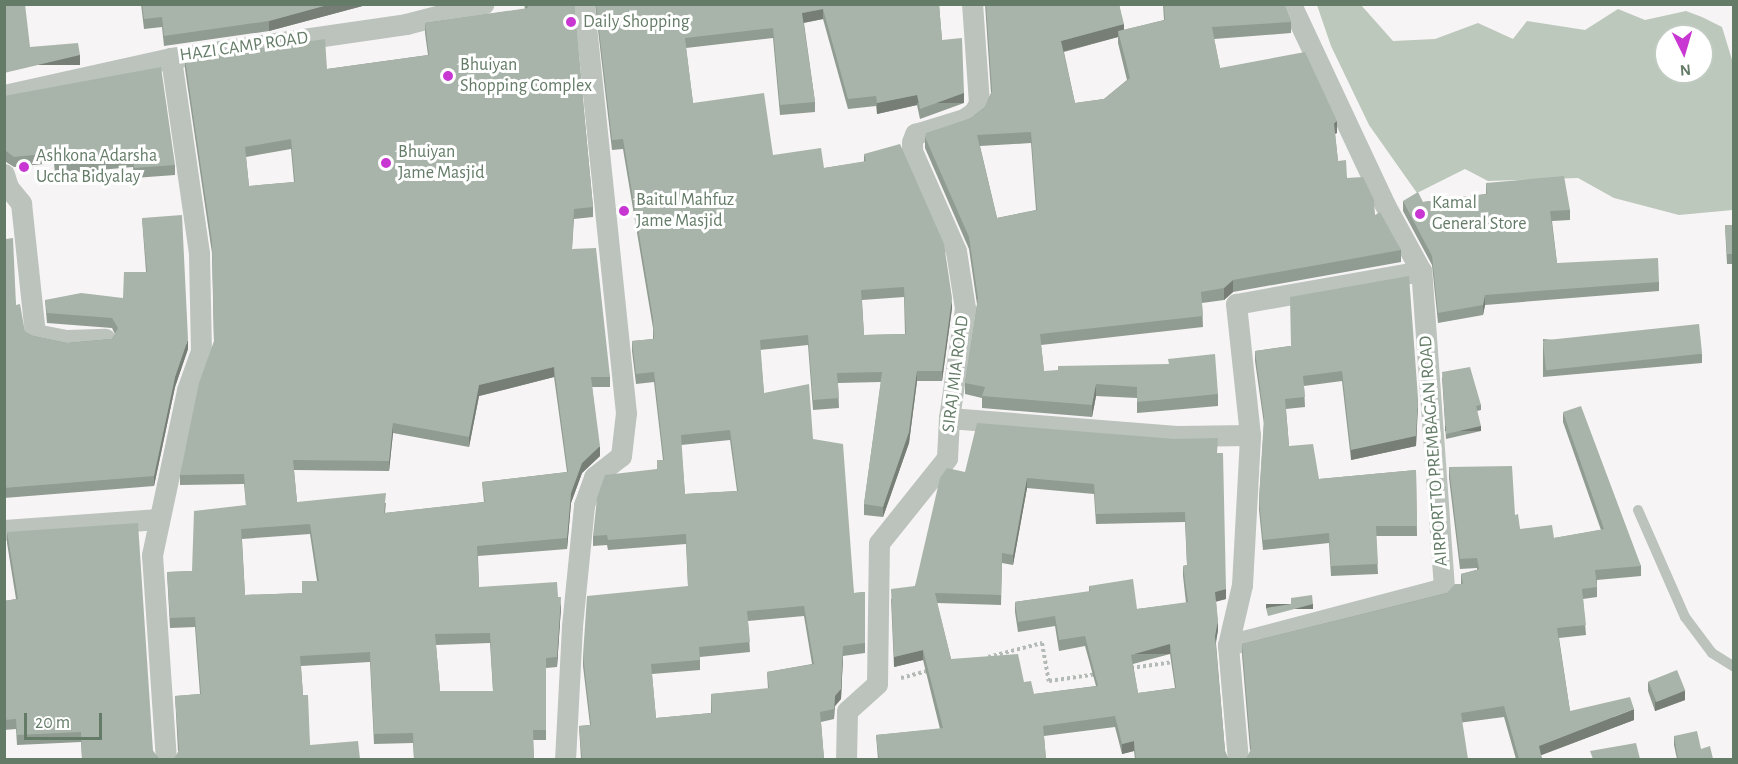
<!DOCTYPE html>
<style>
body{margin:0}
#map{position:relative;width:1738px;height:764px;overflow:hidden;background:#f7f4f5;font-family:"Alegreya Sans",sans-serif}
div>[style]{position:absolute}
.water>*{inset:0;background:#bcc8bb}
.path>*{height:4px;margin-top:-2px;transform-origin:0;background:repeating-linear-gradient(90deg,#b4bab5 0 3px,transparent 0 6px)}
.lane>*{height:10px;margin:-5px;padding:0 5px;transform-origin:5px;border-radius:5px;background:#bbc3bc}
.street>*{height:21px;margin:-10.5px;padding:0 10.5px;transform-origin:10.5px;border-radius:10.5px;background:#bbc3bc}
.wall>*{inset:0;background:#909b91}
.shaded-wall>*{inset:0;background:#767e76;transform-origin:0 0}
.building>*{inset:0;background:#a8b4a9;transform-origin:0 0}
.dots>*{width:16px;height:16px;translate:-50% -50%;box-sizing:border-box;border:3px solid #fff;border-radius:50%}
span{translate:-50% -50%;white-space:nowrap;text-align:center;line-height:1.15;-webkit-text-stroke:6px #fff;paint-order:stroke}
.poi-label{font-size:18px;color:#647c67}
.left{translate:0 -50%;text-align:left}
.street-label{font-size:18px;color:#647c67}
.frame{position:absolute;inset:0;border:6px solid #647c67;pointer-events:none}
.north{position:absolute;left:1654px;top:24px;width:60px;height:60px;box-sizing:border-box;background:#fff;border:2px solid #c1cbc2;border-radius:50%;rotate:175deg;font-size:16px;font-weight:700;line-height:24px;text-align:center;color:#647c67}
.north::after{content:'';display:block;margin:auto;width:21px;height:27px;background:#c937d3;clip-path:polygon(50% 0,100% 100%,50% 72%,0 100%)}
.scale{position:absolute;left:24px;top:713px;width:78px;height:27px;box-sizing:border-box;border:3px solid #647c67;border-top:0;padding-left:8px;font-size:18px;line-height:21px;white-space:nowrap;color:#647c67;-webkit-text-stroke:4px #fff;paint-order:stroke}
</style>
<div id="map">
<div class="water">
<div style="clip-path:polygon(evenodd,1317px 5px,1361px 5px,1393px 41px,1435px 39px,1478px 23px,1513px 39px,1527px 21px,1585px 30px,1618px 9px,1645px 20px,1686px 11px,1702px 17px,1722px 27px,1733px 63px,1733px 210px,1679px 215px,1614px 198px,1578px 178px,1488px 181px,1465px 169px,1417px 193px,1369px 125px,1331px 46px,1317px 5px,1666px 36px,1702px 36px,1702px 72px,1666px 72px,1666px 36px)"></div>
</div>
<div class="path">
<div style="left:988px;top:657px;width:56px;rotate:-14.5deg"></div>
<div style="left:1042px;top:643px;width:39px;rotate:80deg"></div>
<div style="left:1049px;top:681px;width:49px;rotate:-8.3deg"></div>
<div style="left:1131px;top:668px;width:43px;rotate:-7.9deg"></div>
<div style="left:901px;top:678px;width:28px;rotate:-15deg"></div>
</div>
<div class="lane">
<div style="left:1638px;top:510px;width:117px;rotate:66.3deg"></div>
<div style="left:1685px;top:617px;width:45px;rotate:53.1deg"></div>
<div style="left:1712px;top:653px;width:26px;rotate:32deg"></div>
</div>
<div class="street">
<div style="left:4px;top:95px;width:171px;rotate:-12.5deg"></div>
<div style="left:171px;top:58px;width:237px;rotate:-8.2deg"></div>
<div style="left:406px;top:24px;width:80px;rotate:-14.6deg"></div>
<div style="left:4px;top:174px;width:14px;rotate:73deg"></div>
<div style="left:8px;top:187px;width:21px;rotate:51deg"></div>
<div style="left:21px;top:203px;width:132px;rotate:83.9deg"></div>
<div style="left:35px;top:334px;width:33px;rotate:11deg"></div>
<div style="left:67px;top:340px;width:38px;rotate:-2deg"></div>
<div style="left:949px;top:418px;width:228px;rotate:4.5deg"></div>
<div style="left:1176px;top:436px;width:74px;rotate:-0.8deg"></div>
<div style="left:4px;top:530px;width:155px;rotate:-4.1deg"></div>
<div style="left:1228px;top:645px;width:223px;rotate:-14.8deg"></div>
<div style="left:1444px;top:588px;width:318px;rotate:-94.1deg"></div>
<div style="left:166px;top:760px;width:205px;rotate:-93.9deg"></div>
<div style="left:152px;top:555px;width:169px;rotate:-78deg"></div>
<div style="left:187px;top:390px;width:41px;rotate:-70.3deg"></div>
<div style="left:201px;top:351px;width:98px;rotate:-91.2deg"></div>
<div style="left:199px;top:253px;width:197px;rotate:-98.2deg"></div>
<div style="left:565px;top:760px;width:134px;rotate:-87deg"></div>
<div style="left:572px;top:626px;width:122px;rotate:-84.3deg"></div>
<div style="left:584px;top:505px;width:30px;rotate:-70deg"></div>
<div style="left:594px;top:477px;width:34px;rotate:-38deg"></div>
<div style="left:621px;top:456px;width:43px;rotate:-83.4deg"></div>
<div style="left:626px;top:413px;width:411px;rotate:-95.9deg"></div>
<div style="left:846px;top:760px;width:49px;rotate:-88.8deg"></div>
<div style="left:847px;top:711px;width:40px;rotate:-42deg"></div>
<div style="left:877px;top:684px;width:141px;rotate:-89.2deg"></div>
<div style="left:879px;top:543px;width:109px;rotate:-51.3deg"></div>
<div style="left:947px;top:458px;width:40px;rotate:-87.1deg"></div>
<div style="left:949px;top:418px;width:111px;rotate:-81.7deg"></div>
<div style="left:965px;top:308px;width:58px;rotate:-99deg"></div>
<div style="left:956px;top:251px;width:109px;rotate:-113.7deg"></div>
<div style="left:912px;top:151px;width:9px;rotate:-90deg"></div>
<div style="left:912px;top:142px;width:9px;rotate:-69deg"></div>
<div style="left:915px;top:134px;width:51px;rotate:-17deg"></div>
<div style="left:964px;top:119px;width:12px;rotate:-35deg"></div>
<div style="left:974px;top:112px;width:10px;rotate:-61deg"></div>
<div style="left:979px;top:103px;width:99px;rotate:-94deg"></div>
<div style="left:1238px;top:760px;width:115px;rotate:-95deg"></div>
<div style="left:1228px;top:645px;width:62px;rotate:-76.9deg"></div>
<div style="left:1242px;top:585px;width:150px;rotate:-86.9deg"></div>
<div style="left:1250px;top:435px;width:132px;rotate:-96.1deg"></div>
<div style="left:1236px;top:304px;width:188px;rotate:-10.1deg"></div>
<div style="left:1421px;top:271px;width:75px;rotate:-118.6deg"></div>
<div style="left:1385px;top:205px;width:222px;rotate:-115.1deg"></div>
</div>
<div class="wall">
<div style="clip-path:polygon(141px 4px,370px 4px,269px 31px,164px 46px,162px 27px,144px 29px)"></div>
<div style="clip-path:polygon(evenodd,524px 4px,574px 4px,593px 207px,593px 217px,574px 219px,572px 249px,610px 377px,610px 387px,592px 387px,600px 456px,582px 473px,571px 503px,567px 549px,478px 556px,479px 587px,558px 597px,561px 607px,557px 667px,546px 668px,546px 740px,533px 740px,534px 759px,414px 759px,413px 743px,374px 744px,370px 662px,301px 666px,303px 695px,310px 745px,360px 759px,178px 751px,175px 696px,200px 694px,195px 627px,170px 628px,167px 572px,192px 571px,246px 505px,244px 484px,180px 485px,180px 475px,214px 342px,212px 253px,185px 69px,185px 59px,327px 69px,428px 55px,425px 33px,425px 23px,525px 9px,524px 4px,291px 149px,294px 182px,249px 186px,246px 157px,291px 149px,524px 4px,554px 377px,567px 472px,482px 482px,484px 502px,385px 513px,386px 503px,297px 502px,294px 470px,389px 471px,393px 433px,469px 447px,479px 396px,554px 377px,524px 4px,310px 534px,317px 581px,302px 593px,245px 595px,242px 539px,310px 534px,524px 4px,490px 643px,493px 691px,440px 691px,436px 645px,490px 643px)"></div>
<div style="clip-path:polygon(evenodd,595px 4px,939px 4px,942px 40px,964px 103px,920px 119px,917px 105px,877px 114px,876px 106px,848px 109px,823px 19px,804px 23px,815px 102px,815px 112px,780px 115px,773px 38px,686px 48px,693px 103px,773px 155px,824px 168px,864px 162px,864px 154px,952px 308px,942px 381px,917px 381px,909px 443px,883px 517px,864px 515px,864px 504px,881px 382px,838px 383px,839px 408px,813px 410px,808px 345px,760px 350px,764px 393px,813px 439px,854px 593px,865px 592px,865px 653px,843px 656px,841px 699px,835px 706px,834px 719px,821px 722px,824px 759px,581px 759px,579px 726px,590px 725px,583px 666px,583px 655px,688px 586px,686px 544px,608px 550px,607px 545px,593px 546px,593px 536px,657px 469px,657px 460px,663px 460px,654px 382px,636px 384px,632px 351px,632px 341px,653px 339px,653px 328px,623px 149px,612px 150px,595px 4px,904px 297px,905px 334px,864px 335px,862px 300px,904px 297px,595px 4px,730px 440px,737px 491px,685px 494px,681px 445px,730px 440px,595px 4px,804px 616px,812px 664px,767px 672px,768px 689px,711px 694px,711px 713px,656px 718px,652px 674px,700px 670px,700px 657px,750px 652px,748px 621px,804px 616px)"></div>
<div style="clip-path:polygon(evenodd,985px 4px,1119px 4px,1124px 30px,1164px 20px,1163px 4px,1284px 4px,1291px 22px,1291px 33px,1214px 39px,1220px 68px,1337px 133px,1335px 134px,1338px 161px,1347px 178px,1401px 250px,1401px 262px,1233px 292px,1224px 300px,1202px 303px,1203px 327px,1041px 345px,1044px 371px,1218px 394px,1218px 406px,1137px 413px,1137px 398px,1096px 396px,1092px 417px,982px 408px,982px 398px,965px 394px,965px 383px,977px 304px,969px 249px,925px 148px,925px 137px,971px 118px,985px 107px,991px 93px,985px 4px,1118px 37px,1118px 43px,1127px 80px,1104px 99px,1075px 103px,1064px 52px,1118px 37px,985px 4px,1031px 143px,1036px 210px,997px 218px,980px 146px,1031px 143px)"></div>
<div style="clip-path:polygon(4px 96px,175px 165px,175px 175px,134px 178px,133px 167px,55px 174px,54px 163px,14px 167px,6px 162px,4px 162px)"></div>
<div style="clip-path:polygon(1486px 183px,1570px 210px,1570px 220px,1552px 221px,1557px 263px,1659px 282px,1659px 291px,1485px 305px,1483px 315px,1438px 323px,1432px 265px,1403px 211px,1403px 201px,1423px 202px,1486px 194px)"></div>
<div style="clip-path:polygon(142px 218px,188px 349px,175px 387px,154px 486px,4px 498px,4px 225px,16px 305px,25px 332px,33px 336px,67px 343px,112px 339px,115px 334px,112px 328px,47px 323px,45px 300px,123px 298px,146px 272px)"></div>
<div style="clip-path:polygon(1725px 225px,1734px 225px,1734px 264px,1727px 264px)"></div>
<div style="clip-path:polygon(1543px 339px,1702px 354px,1702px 363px,1543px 377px)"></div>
<div style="clip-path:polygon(1290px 346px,1418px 408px,1416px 446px,1351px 460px,1342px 381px,1304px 386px,1305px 407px,1286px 409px,1289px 446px,1319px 479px,1416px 470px,1417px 536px,1376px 536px,1378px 574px,1331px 576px,1329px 543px,1263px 550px,1259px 510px,1259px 500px,1264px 424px,1255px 361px,1255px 351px)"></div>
<div style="clip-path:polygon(1442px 377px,1481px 405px,1481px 410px,1477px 411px,1481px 431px,1446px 439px)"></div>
<div style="clip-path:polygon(1563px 412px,1641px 566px,1641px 576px,1597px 580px,1597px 597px,1583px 599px,1586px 635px,1559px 638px,1570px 711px,1634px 720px,1541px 755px,1542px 759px,1516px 759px,1504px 717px,1250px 750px,1242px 655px,1242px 644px,1447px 593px,1461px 584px,1461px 574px,1477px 570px,1477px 568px,1460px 569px,1449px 478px,1449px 467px,1515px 515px,1520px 529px,1554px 538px,1601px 530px,1563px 422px)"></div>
<div style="clip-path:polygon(evenodd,1217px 453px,1226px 599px,1216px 601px,1218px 630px,1216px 643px,1225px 751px,1228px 758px,1232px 759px,1135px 759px,1134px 751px,1122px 754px,1115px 727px,1044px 736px,1046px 759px,878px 759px,876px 735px,940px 729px,923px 660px,894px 667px,891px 599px,915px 586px,965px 472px,1217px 453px,1027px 488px,1094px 494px,1096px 524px,1185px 522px,1187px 565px,1183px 566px,1183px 576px,1186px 603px,1137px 609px,1089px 586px,1089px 592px,1015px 602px,1015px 612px,1018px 632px,1055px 626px,1059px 651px,1085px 646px,1096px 686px,1034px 694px,1024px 682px,951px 659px,937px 603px,1001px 605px,1002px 563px,1013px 565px,1027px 488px,1217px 453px,1170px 654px,1175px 688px,1138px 693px,1133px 664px,1170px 654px)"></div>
<div style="clip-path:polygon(7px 532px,153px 751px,159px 759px,82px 759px,81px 742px,17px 745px,16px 729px,4px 730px,4px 601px,16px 599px,7px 543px)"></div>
<div style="clip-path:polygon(1648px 682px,1685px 700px,1655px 711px,1648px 691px)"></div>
<div style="clip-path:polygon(1674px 736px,1701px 749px,1713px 759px,1677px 759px,1674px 745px)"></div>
</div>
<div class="shaded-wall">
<div style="clip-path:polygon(331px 4px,370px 4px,269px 31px,269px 21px)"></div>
<div style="clip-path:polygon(823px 9px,823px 19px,802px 23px,802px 13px)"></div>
<div style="clip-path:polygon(1124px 24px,1124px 36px,1118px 31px,1118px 37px,1061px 52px,1061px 41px)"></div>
<div style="left:80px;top:55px;width:10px;height:78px;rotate:90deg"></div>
<div style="left:964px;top:93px;width:10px;height:47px;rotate:90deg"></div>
<div style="clip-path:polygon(917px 95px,917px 105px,877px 114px,877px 103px)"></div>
<div style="clip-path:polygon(1337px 121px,1337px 133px,1334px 134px,1334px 123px)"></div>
<div style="left:6px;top:151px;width:11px;height:2px;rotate:90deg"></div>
<div style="clip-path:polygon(1233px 280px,1233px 292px,1224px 300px,1224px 288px)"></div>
<div style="clip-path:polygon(1485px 295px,1485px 305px,1483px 315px,1483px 305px)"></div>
<div style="clip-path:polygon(952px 298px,952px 308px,942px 381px,942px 371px)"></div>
<div style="clip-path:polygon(188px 339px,188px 349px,175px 387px,154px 486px,154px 476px,175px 377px)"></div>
<div style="clip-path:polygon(554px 367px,554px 377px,479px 396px,469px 447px,469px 437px,479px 385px)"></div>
<div style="clip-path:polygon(917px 371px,917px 381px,909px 443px,883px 517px,883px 507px)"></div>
<div style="clip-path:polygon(1096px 384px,1096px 396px,1092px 417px,1092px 405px)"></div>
<div style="clip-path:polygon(1418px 398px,1416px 446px,1351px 460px,1351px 450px)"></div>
<div style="clip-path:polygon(393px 423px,393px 433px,389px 471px,389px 461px)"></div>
<div style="left:1481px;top:426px;width:5px;height:36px;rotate:90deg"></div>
<div style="clip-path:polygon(600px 446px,600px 456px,582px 473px,571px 503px,567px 549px,567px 538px,571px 493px,582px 463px)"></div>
<div style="clip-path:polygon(1027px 478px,1027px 488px,1013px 565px,1013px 555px)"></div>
<div style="clip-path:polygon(1226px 589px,1226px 599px,1215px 602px,1215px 592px)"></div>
<div style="clip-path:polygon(561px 597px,561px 607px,557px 667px,557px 657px)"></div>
<div style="left:1313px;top:604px;width:5px;height:47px;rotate:90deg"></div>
<div style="clip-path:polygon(1218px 620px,1218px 630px,1215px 646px,1215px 636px)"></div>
<div style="left:1170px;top:644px;width:10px;height:41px;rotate:90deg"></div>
<div style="clip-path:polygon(923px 650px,923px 660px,894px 667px,894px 657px)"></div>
<div style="clip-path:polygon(843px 656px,841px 699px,835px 706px,834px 719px,835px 696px)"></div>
<div style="clip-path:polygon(1685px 690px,1685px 700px,1655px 711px,1655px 702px)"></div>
<div style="clip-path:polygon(1634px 709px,1634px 720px,1539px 756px,1539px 746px)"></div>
<div style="clip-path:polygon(1134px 741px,1134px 751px,1122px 754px,1122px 744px)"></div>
</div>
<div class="building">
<div style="clip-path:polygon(4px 4px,25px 4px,30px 47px,78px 43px,80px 55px,4px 73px)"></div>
<div style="clip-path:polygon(142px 4px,331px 4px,269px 21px,164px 36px,162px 17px,144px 19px)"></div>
<div style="clip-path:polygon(evenodd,527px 4px,574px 4px,593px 207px,574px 209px,572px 249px,596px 248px,610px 377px,591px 377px,600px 446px,582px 463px,571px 493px,567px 538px,477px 546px,479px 587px,557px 582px,558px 597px,561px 597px,557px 657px,546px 658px,546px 730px,533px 730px,534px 759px,414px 759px,413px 733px,374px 734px,370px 652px,300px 656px,303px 695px,308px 695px,310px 745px,358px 741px,360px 759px,174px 759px,179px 750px,175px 696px,201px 694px,195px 617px,170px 618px,167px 572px,192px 571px,194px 511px,246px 505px,244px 474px,180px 475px,199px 383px,214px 341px,212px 242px,185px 59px,325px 39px,327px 69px,429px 55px,425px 23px,528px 8px,527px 4px,291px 139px,295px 182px,249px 186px,245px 147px,291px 139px,527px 4px,554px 367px,568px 472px,482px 482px,485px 502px,384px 513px,386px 493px,297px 502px,293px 460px,389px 461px,393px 423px,469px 437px,479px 385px,554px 367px,527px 4px,310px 524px,319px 581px,302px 581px,302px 593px,245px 595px,241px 529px,310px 524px,527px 4px,490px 633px,493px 691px,440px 691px,435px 634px,490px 633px)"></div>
<div style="clip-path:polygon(evenodd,596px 4px,939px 4px,942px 40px,962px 38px,964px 93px,920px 109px,917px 95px,877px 103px,876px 96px,848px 99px,823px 9px,802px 13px,815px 102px,780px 105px,773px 28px,685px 38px,693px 103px,764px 93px,773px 155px,821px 148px,824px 168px,866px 161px,864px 154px,900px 144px,944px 244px,952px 298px,942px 371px,917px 371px,909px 432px,883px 507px,864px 504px,882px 372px,837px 373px,839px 398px,813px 400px,808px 335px,760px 340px,764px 393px,809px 384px,813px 439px,843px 444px,854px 593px,865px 592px,865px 643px,843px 646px,841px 689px,835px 696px,834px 709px,820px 712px,824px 759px,582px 759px,579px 726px,591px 725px,583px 655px,587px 596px,688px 586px,686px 534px,608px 540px,607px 535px,593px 536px,597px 498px,605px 475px,657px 469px,657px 460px,664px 460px,654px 372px,636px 374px,632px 341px,654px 339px,653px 318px,623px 139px,612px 140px,596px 4px,904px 287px,906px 334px,864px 335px,861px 290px,904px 287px,596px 4px,730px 430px,738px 491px,685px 494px,681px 435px,730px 430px,596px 4px,804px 606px,814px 664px,767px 672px,769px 688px,711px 694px,712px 713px,656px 718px,651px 664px,700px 660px,699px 647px,750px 642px,747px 611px,804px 606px)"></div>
<div style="clip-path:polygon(evenodd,986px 4px,1119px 4px,1124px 24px,1061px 41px,1075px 103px,1104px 99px,1130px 78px,1118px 31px,1165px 20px,1164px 4px,1284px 4px,1291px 22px,1212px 27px,1220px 68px,1305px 52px,1337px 121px,1334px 123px,1338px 161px,1346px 160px,1347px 178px,1363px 177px,1374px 200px,1375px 215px,1380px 212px,1401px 250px,1233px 280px,1224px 288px,1201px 292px,1203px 316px,1040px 334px,1044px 371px,1058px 370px,1058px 366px,1169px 364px,1168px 359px,1215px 354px,1218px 394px,1137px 402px,1137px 387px,1096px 384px,1092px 405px,982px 396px,985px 387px,965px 383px,978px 298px,969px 237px,925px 137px,926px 133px,971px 118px,985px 107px,992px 91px,986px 4px,1031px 132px,1037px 210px,997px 218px,977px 135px,1031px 132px)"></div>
<div style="clip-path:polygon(161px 67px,175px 165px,134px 168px,133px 157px,55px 164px,54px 153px,14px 157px,6px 151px,4px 152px,4px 96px)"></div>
<div style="clip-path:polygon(1564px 176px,1570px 210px,1550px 211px,1557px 263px,1658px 258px,1659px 282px,1485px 295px,1483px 305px,1438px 313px,1432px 256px,1403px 201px,1418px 192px,1423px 202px,1487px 194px,1486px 183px)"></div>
<div style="clip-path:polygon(182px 215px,188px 339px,175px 377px,154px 476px,4px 488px,4px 225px,6px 239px,13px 238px,16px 305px,20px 304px,25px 332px,33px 336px,67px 343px,112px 339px,118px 328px,112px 318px,47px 313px,45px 300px,81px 293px,123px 298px,124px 272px,147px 272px,142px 218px)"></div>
<div style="clip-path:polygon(1725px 225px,1734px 225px,1734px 254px,1727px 254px)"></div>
<div style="clip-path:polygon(1409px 276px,1418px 398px,1416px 436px,1351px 450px,1342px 371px,1303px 376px,1305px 397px,1285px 399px,1289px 446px,1313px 444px,1319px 479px,1416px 470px,1417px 526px,1376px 526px,1378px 564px,1331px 566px,1329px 533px,1263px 540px,1259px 500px,1264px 417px,1255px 351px,1291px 346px,1290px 297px)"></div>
<div style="left:1699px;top:324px;width:30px;height:157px;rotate:84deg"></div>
<div style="clip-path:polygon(1470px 367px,1481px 405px,1476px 406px,1481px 426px,1446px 434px,1442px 372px)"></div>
<div style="clip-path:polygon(1581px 406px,1641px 566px,1595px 570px,1597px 587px,1582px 589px,1586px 625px,1557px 628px,1570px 711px,1630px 697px,1634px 709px,1539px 746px,1542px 759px,1519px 759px,1504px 706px,1461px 713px,1468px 759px,1246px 759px,1251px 749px,1242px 644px,1447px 593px,1455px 584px,1463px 584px,1461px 574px,1479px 569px,1477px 558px,1460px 559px,1449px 467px,1512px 466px,1515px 515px,1518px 514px,1520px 529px,1552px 525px,1554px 538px,1604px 529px,1563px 412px)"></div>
<div style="clip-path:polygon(evenodd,977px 423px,1175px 439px,1218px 438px,1217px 453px,1223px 453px,1226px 589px,1215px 592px,1218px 620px,1215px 636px,1225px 751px,1228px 758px,1232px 759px,1136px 759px,1134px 741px,1122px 744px,1115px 716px,1043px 726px,1046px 759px,879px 759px,876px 735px,943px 728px,923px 650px,894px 657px,891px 589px,915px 586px,940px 478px,947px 468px,965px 472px,977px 423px,1027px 478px,1094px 484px,1096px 514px,1185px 512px,1187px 565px,1183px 566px,1188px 602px,1137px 609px,1133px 579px,1089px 586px,1090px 591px,1015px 602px,1018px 622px,1055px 616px,1059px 640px,1085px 636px,1098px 686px,1034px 694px,1031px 681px,1024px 682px,1018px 654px,951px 659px,935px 593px,1001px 595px,1002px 553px,1013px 555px,1027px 478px,977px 423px,1170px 644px,1176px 688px,1138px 693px,1131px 655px,1170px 644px)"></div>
<div style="clip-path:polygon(138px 523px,153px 751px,159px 759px,82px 759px,81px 732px,17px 735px,16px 719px,4px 720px,4px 601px,18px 599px,7px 532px)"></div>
<div style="clip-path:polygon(1312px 595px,1313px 604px,1268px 616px,1266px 608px,1291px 604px,1291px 598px)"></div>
<div style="left:1677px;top:670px;width:22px;height:31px;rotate:68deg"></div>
<div style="clip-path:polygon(1697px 731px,1701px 749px,1710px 746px,1713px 759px,1678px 759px,1674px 736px)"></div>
<div style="clip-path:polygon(1636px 743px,1640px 759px,1593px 759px,1590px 751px)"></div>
</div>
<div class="dots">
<div style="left:571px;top:22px;background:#c937d3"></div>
<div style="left:448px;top:76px;background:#c937d3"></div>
<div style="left:386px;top:163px;background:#c937d3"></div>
<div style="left:24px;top:167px;background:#c937d3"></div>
<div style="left:624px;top:211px;background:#c937d3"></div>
<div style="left:1420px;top:214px;background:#c937d3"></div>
</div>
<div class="poi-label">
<span class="left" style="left:583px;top:22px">Daily Shopping</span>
<span class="left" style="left:460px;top:76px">Bhuiyan<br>Shopping Complex</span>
<span class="left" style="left:398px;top:163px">Bhuiyan<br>Jame Masjid</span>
<span class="left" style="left:36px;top:167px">Ashkona Adarsha<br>Uccha Bidyalay</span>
<span class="left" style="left:636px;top:211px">Baitul Mahfuz<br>Jame Masjid</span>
<span class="left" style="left:1432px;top:214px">Kamal<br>General Store</span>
</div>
<div class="street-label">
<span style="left:244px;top:47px;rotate:-8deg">HAZI CAMP ROAD</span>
<span style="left:956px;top:374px;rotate:-83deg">SIRAJ MIA ROAD</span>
<span style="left:1434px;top:451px;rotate:-94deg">AIRPORT TO PREMBAGAN ROAD</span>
</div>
<div class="frame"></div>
<div class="north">N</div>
<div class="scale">20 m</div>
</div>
